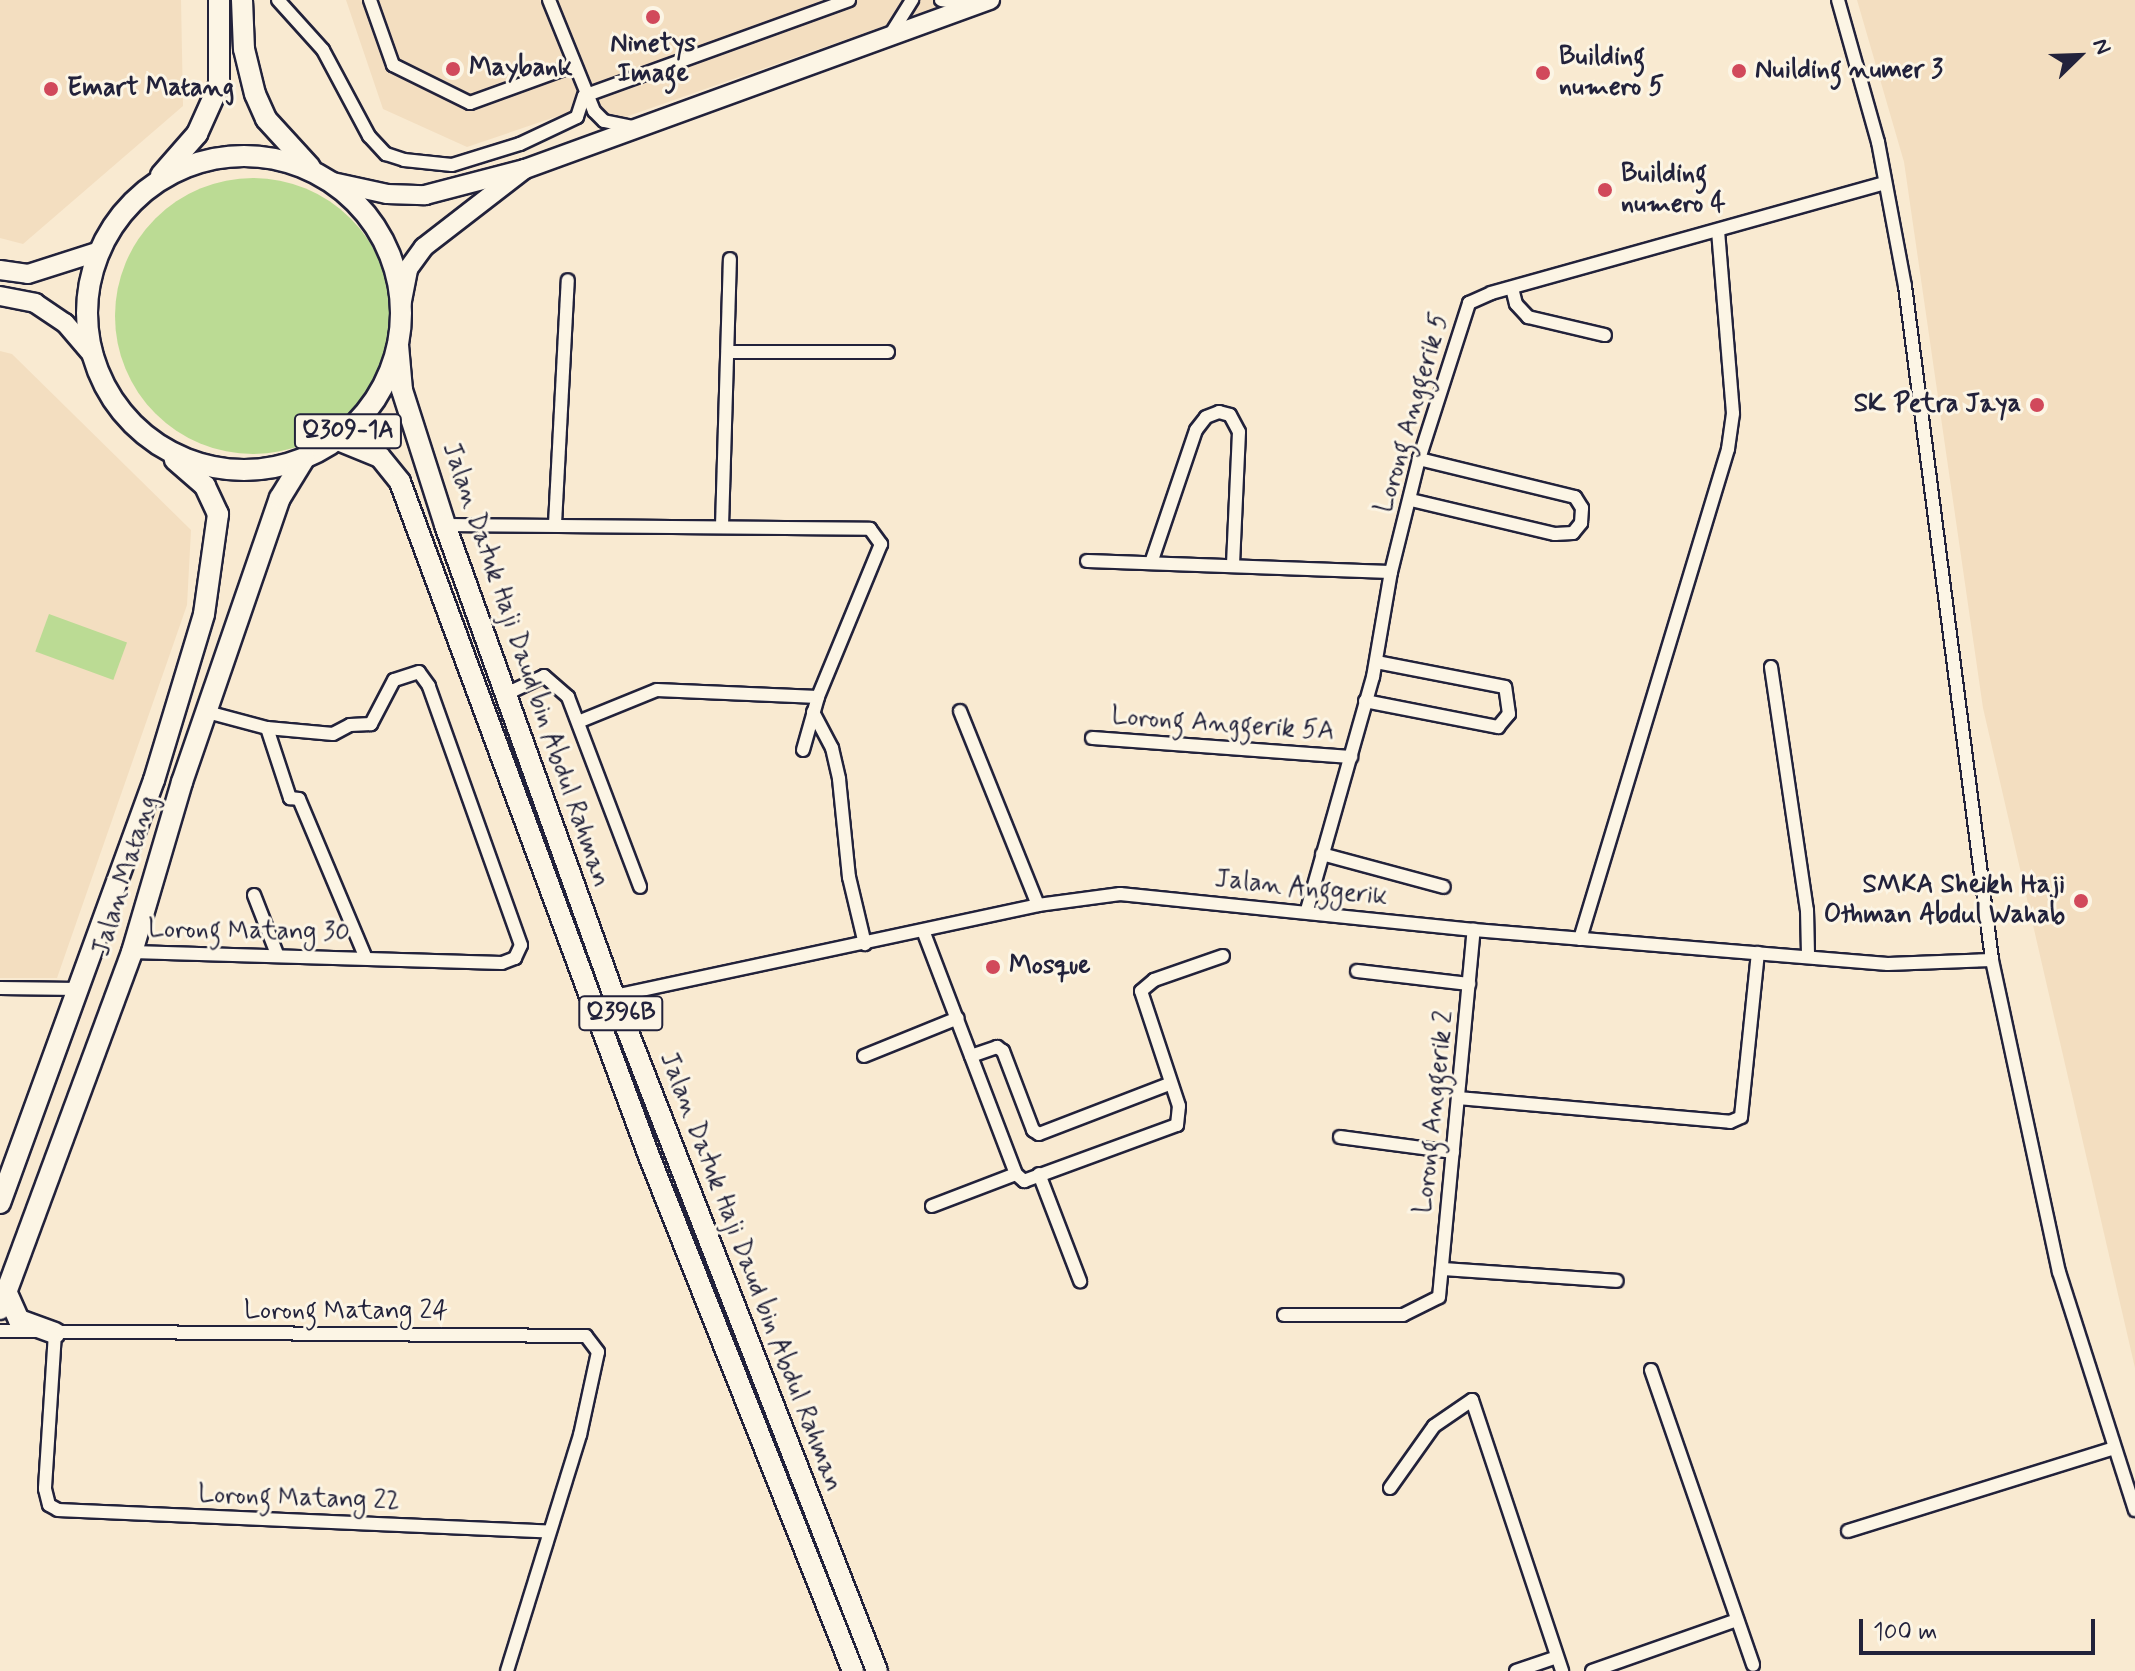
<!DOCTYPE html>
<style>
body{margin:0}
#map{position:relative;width:2135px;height:1671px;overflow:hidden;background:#f9ead1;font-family:Mynerve,sans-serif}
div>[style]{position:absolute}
.built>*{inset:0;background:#f3dec0}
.green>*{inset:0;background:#bbdb94;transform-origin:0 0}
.round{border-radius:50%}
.roads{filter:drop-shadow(2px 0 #22223b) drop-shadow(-2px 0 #22223b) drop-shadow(0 2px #22223b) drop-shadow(0 -2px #22223b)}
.street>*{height:12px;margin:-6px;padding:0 6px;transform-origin:6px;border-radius:6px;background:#fcf5e5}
.secondary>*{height:18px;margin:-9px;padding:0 9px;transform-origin:9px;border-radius:9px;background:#fcf5e5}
.primary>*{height:20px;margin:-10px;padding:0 10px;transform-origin:10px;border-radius:10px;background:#fcf5e5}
.primary>.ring{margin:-10px;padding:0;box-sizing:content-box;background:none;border:20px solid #fcf5e5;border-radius:50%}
.dots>*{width:22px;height:22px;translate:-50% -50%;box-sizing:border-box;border:4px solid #fcf5e5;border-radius:50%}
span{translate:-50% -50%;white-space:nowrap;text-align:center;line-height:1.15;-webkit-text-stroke:6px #fcf5e5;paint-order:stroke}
.shield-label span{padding:2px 6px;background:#fcf5e5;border:2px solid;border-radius:6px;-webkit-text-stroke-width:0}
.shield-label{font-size:24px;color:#22223b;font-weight:700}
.poi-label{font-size:26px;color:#22223b;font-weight:700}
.left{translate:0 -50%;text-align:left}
.right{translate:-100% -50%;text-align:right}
.street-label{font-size:26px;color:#22223b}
.north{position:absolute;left:2039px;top:16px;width:80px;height:80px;-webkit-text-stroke:6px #fcf5e5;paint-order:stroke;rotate:67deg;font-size:22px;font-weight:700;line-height:32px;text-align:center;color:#22223b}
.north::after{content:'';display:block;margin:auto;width:28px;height:36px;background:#22223b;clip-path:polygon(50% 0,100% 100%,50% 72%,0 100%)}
.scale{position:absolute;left:1859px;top:1619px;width:236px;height:36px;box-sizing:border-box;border:4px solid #22223b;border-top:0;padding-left:10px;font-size:24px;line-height:28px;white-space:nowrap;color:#22223b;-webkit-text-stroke:6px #fcf5e5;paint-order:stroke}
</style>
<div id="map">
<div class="built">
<div style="clip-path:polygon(0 0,181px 0,183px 106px,23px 244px,0 238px)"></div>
<div style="clip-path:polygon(346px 0,958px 0,617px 120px,570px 112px,467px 147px,383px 109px)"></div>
<div style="clip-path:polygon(1857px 0,2135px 0,2135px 1368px,1983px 708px,1904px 162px)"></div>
<div style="clip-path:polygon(0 351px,12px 354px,191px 530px,187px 605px,57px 978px,0 978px)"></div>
</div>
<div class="green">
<div class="round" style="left:115px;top:178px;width:276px;height:276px"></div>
<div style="left:49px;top:614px;width:83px;height:40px;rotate:20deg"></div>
</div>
<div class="roads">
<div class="street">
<div style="left:278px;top:0;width:67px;rotate:48deg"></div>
<div style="left:323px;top:50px;width:98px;rotate:61.9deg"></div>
<div style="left:369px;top:136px;width:25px;rotate:47deg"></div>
<div style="left:386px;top:154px;width:19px;rotate:18deg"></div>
<div style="left:404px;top:160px;width:48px;rotate:5.9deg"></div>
<div style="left:452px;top:165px;width:71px;rotate:-17.2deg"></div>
<div style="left:520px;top:144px;width:63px;rotate:-25.3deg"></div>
<div style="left:577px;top:117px;width:22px;rotate:-72deg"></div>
<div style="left:370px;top:0;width:69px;rotate:70.5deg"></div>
<div style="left:393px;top:65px;width:86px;rotate:26.3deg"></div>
<div style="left:470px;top:103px;width:109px;rotate:-19.9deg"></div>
<div style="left:549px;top:0;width:120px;rotate:67.9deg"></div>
<div style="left:594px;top:111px;width:14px;rotate:45deg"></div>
<div style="left:604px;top:121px;width:30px;rotate:12deg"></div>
<div style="left:941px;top:0;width:29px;rotate:8deg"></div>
<div style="left:1838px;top:0;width:148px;rotate:74.3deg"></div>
<div style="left:1878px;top:142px;width:147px;rotate:79.4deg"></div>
<div style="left:1905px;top:286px;width:680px;rotate:82.64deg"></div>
<div style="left:1992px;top:960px;width:319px;rotate:77.9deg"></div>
<div style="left:2059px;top:1272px;width:250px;rotate:72.3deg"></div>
<div style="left:889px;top:37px;width:44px;rotate:-58.1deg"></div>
<div style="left:584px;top:96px;width:282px;rotate:-19.9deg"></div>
<div style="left:1512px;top:288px;width:16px;rotate:76deg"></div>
<div style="left:1516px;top:304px;width:18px;rotate:47deg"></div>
<div style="left:1528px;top:317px;width:79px;rotate:13.2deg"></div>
<div style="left:729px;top:352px;width:159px"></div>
<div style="left:1411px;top:500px;width:148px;rotate:13.3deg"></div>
<div style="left:1555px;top:534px;width:18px;rotate:-3deg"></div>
<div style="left:1573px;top:533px;width:13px;rotate:-51deg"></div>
<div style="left:1581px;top:523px;width:15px;rotate:-86deg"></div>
<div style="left:1582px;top:508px;width:13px;rotate:-122deg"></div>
<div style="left:1575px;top:497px;width:161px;rotate:-166.3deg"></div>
<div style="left:555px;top:524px;width:244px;rotate:-87deg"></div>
<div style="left:445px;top:525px;width:425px;rotate:0.5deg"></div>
<div style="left:870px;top:529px;width:19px;rotate:54deg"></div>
<div style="left:881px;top:544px;width:165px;rotate:112.4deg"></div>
<div style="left:818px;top:697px;width:55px;rotate:105.8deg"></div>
<div style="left:722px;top:526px;width:267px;rotate:-88.3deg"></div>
<div style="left:1087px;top:561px;width:304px;rotate:2.1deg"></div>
<div style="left:1151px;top:563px;width:140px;rotate:-71.3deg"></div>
<div style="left:1196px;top:430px;width:16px;rotate:-52deg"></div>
<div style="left:1206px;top:417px;width:14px;rotate:-21deg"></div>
<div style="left:1219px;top:412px;width:11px;rotate:15deg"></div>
<div style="left:1230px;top:415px;width:19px;rotate:62deg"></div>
<div style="left:1239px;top:432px;width:134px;rotate:92.6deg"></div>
<div style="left:1771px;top:667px;width:246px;rotate:81.6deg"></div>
<div style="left:1807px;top:910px;width:45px;rotate:88.7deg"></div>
<div style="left:506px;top:694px;width:42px;rotate:-25.3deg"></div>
<div style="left:544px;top:676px;width:32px;rotate:41deg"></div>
<div style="left:568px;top:697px;width:203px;rotate:69.2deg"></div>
<div style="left:1365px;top:701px;width:136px;rotate:11.1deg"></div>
<div style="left:1498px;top:727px;width:17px;rotate:-50deg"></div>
<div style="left:1509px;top:714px;width:27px;rotate:-98deg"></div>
<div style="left:1505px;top:687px;width:131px;rotate:-169deg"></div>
<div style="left:960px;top:711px;width:209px;rotate:68.1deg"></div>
<div style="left:813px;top:712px;width:41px;rotate:62.2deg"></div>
<div style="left:832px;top:748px;width:32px;rotate:77deg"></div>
<div style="left:839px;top:779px;width:99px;rotate:84.2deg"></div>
<div style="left:849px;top:877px;width:69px;rotate:76.6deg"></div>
<div style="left:578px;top:722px;width:85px;rotate:-22.1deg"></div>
<div style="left:657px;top:690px;width:161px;rotate:2.5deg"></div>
<div style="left:267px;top:728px;width:74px;rotate:71.8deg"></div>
<div style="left:290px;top:798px;width:9px;rotate:6deg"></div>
<div style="left:299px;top:799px;width:170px;rotate:67.2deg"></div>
<div style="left:1092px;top:738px;width:260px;rotate:4.2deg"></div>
<div style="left:1322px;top:854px;width:126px;rotate:15.1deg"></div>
<div style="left:254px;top:895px;width:63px;rotate:68.7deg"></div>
<div style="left:1307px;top:910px;width:242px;rotate:-74.2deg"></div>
<div style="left:1373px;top:677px;width:107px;rotate:-80.3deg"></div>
<div style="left:1391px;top:572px;width:116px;rotate:-76.1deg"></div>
<div style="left:1419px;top:459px;width:164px;rotate:-72.2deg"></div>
<div style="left:1469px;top:303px;width:24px;rotate:-24deg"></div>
<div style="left:1491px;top:293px;width:409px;rotate:-15.6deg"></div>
<div style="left:924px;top:933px;width:258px;rotate:69.1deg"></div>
<div style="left:1016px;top:1174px;width:11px;rotate:41deg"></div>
<div style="left:1024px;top:1181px;width:163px;rotate:-20.1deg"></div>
<div style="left:1177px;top:1125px;width:19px;rotate:-84deg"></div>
<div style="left:1179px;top:1106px;width:121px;rotate:-108.3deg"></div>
<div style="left:1141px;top:991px;width:17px;rotate:-40deg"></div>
<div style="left:1154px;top:980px;width:73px;rotate:-19.2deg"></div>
<div style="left:1580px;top:939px;width:512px;rotate:-73.19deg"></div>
<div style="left:1728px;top:449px;width:36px;rotate:-82deg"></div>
<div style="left:1733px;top:413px;width:183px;rotate:-94.7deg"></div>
<div style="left:132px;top:952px;width:370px;rotate:1.7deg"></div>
<div style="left:502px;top:963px;width:14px;rotate:-21deg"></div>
<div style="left:515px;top:958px;width:14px;rotate:-65deg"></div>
<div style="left:521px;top:945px;width:275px;rotate:-109.6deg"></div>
<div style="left:429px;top:686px;width:17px;rotate:-126deg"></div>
<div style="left:419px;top:672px;width:26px;rotate:162deg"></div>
<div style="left:394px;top:680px;width:50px;rotate:117.6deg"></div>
<div style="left:371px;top:724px;width:21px;rotate:177deg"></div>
<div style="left:350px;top:725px;width:19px;rotate:152deg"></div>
<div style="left:333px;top:734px;width:66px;rotate:-174.8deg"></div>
<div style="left:267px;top:728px;width:62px;rotate:-165.1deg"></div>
<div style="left:1357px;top:971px;width:113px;rotate:6.6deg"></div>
<div style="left:0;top:988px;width:78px;rotate:0.7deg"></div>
<div style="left:614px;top:996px;width:434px;rotate:-12.1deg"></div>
<div style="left:1038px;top:905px;width:83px;rotate:-7.6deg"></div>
<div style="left:1120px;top:894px;width:356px;rotate:5.8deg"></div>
<div style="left:1474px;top:930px;width:415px;rotate:4.7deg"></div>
<div style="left:1888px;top:964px;width:104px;rotate:-2.2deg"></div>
<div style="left:864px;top:1056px;width:101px;rotate:-22deg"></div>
<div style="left:971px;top:1056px;width:28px;rotate:-19deg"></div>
<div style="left:997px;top:1047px;width:7px;rotate:34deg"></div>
<div style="left:1003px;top:1051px;width:85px;rotate:69.2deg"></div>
<div style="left:1033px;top:1130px;width:7px;rotate:34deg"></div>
<div style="left:1039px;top:1134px;width:139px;rotate:-21deg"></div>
<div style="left:1458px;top:1098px;width:273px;rotate:5deg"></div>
<div style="left:1730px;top:1122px;width:12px;rotate:-24deg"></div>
<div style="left:1741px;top:1117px;width:165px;rotate:-84.1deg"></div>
<div style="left:1340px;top:1137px;width:114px;rotate:7.6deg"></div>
<div style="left:1039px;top:1174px;width:115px;rotate:69deg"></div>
<div style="left:932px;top:1206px;width:90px;rotate:-20.9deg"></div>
<div style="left:1442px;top:1269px;width:175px;rotate:3.9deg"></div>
<div style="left:1284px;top:1315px;width:119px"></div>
<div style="left:1403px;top:1315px;width:40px;rotate:-26.6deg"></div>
<div style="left:1439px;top:1297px;width:369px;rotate:-84.6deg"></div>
<div style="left:0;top:1331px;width:586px;rotate:0.49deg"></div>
<div style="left:586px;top:1336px;width:20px;rotate:53deg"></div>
<div style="left:598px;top:1352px;width:85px;rotate:102.2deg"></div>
<div style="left:580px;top:1435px;width:247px;rotate:107.2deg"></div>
<div style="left:55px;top:1333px;width:156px;rotate:93.7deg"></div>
<div style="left:45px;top:1489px;width:16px;rotate:76deg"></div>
<div style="left:49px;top:1505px;width:10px;rotate:29deg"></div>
<div style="left:58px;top:1510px;width:490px;rotate:2.5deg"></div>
<div style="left:1651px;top:1370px;width:312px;rotate:70.9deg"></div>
<div style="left:1390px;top:1488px;width:76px;rotate:-54.6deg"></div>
<div style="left:1434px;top:1426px;width:46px;rotate:-34.4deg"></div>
<div style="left:1472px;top:1400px;width:286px;rotate:71.6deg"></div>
<div style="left:1848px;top:1531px;width:279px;rotate:-17.3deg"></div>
<div style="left:1516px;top:1671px;width:43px;rotate:-18.9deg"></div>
<div style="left:1592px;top:1671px;width:154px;rotate:-19.4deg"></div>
</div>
<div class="secondary">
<div style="left:328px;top:181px;width:60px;rotate:12.4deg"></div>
<div style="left:387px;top:194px;width:38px;rotate:2deg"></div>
<div style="left:425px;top:195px;width:103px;rotate:-14.6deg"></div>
<div style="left:525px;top:169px;width:495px;rotate:-20deg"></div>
<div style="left:0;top:270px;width:28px;rotate:8deg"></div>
<div style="left:28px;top:274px;width:76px;rotate:-17.7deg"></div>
<div style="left:0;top:296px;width:36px;rotate:11deg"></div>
<div style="left:35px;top:303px;width:36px;rotate:34deg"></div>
<div style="left:65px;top:323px;width:45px;rotate:49.5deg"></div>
<div style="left:401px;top:306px;width:38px;rotate:-79deg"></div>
<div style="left:408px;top:269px;width:27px;rotate:-54deg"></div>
<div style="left:424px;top:247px;width:128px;rotate:-37.7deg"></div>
</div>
<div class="primary">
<div style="left:242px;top:0;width:49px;rotate:87.7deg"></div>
<div style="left:244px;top:49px;width:46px;rotate:76.3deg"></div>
<div style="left:255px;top:94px;width:27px;rotate:66deg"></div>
<div style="left:266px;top:119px;width:65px;rotate:47.5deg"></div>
<div class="ring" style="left:87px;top:156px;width:294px;height:294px"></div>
<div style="left:161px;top:175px;width:55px;rotate:-48.7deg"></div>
<div style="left:197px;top:134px;width:54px;rotate:-65.8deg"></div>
<div style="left:219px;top:85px;width:85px;rotate:-90deg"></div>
<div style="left:398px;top:345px;width:45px;rotate:84.9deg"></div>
<div style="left:402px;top:390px;width:142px;rotate:72.3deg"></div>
<div style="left:445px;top:525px;width:500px;rotate:70.26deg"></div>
<div style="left:614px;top:996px;width:724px;rotate:68.71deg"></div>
<div style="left:338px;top:440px;width:45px;rotate:22deg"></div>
<div style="left:380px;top:457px;width:32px;rotate:51deg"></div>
<div style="left:400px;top:482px;width:719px;rotate:69.72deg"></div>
<div style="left:649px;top:1156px;width:554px;rotate:68.39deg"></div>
<div style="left:0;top:1203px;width:450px;rotate:-70deg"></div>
<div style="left:154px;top:780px;width:173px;rotate:-73.2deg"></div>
<div style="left:204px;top:614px;width:101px;rotate:-82deg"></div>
<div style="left:218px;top:514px;width:31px;rotate:-115deg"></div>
<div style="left:205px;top:486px;width:40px;rotate:-139deg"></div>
<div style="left:6px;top:1291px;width:32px;rotate:66deg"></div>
<div style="left:19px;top:1320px;width:38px;rotate:20deg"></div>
<div style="left:0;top:1309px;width:381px;rotate:-69.7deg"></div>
<div style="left:132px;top:952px;width:177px;rotate:-73.6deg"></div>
<div style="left:182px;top:782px;width:300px;rotate:-71deg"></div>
<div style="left:280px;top:498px;width:46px;rotate:-58.4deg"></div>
</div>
</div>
<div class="dots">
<div style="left:653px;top:17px;background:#d1495b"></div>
<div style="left:453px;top:69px;background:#d1495b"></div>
<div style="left:1739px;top:71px;background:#d1495b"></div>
<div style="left:1543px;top:73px;background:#d1495b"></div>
<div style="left:51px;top:89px;background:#d1495b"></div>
<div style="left:1605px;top:190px;background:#d1495b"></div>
<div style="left:2037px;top:405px;background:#d1495b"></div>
<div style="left:2081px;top:901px;background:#d1495b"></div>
<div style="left:993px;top:967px;background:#d1495b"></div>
</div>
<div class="shield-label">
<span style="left:348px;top:431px">Q309-1A</span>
<span style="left:621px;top:1013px">Q396B</span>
</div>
<div class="poi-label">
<span style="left:653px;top:60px">Ninetys<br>Image</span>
<span class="left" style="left:1559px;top:73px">Building<br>numero 5</span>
<span class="left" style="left:469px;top:69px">Maybank</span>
<span class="left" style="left:1755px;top:71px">Nuilding numer 3</span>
<span class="left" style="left:67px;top:89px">Emart Matang</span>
<span class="left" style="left:1621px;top:190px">Building<br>numero 4</span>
<span class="right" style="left:2021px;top:405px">SK Petra Jaya</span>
<span class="right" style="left:2065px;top:901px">SMKA Sheikh Haji<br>Othman Abdul Wahab</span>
<span class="left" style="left:1009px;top:967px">Mosque</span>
</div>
<div class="street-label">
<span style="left:1413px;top:413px;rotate:-74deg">Lorong Anggerik 5</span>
<span style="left:525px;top:665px;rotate:71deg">Jalan Datuk Haji Daud bin Abdul Rahman</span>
<span style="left:1223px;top:725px;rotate:4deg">Lorong Anggerik 5A</span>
<span style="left:126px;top:876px;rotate:-73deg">Jalan Matang</span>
<span style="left:1301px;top:889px;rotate:6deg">Jalan Anggerik</span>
<span style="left:249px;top:932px;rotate:1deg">Lorong Matang 30</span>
<span style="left:1435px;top:1112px;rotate:-84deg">Lorong Anggerik 2</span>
<span style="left:750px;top:1272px;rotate:69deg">Jalan Datuk Haji Daud bin Abdul Rahman</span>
<span style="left:346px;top:1312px">Lorong Matang 24</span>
<span style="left:299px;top:1499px;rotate:2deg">Lorong Matang 22</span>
</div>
<div class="north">N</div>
<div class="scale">100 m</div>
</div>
